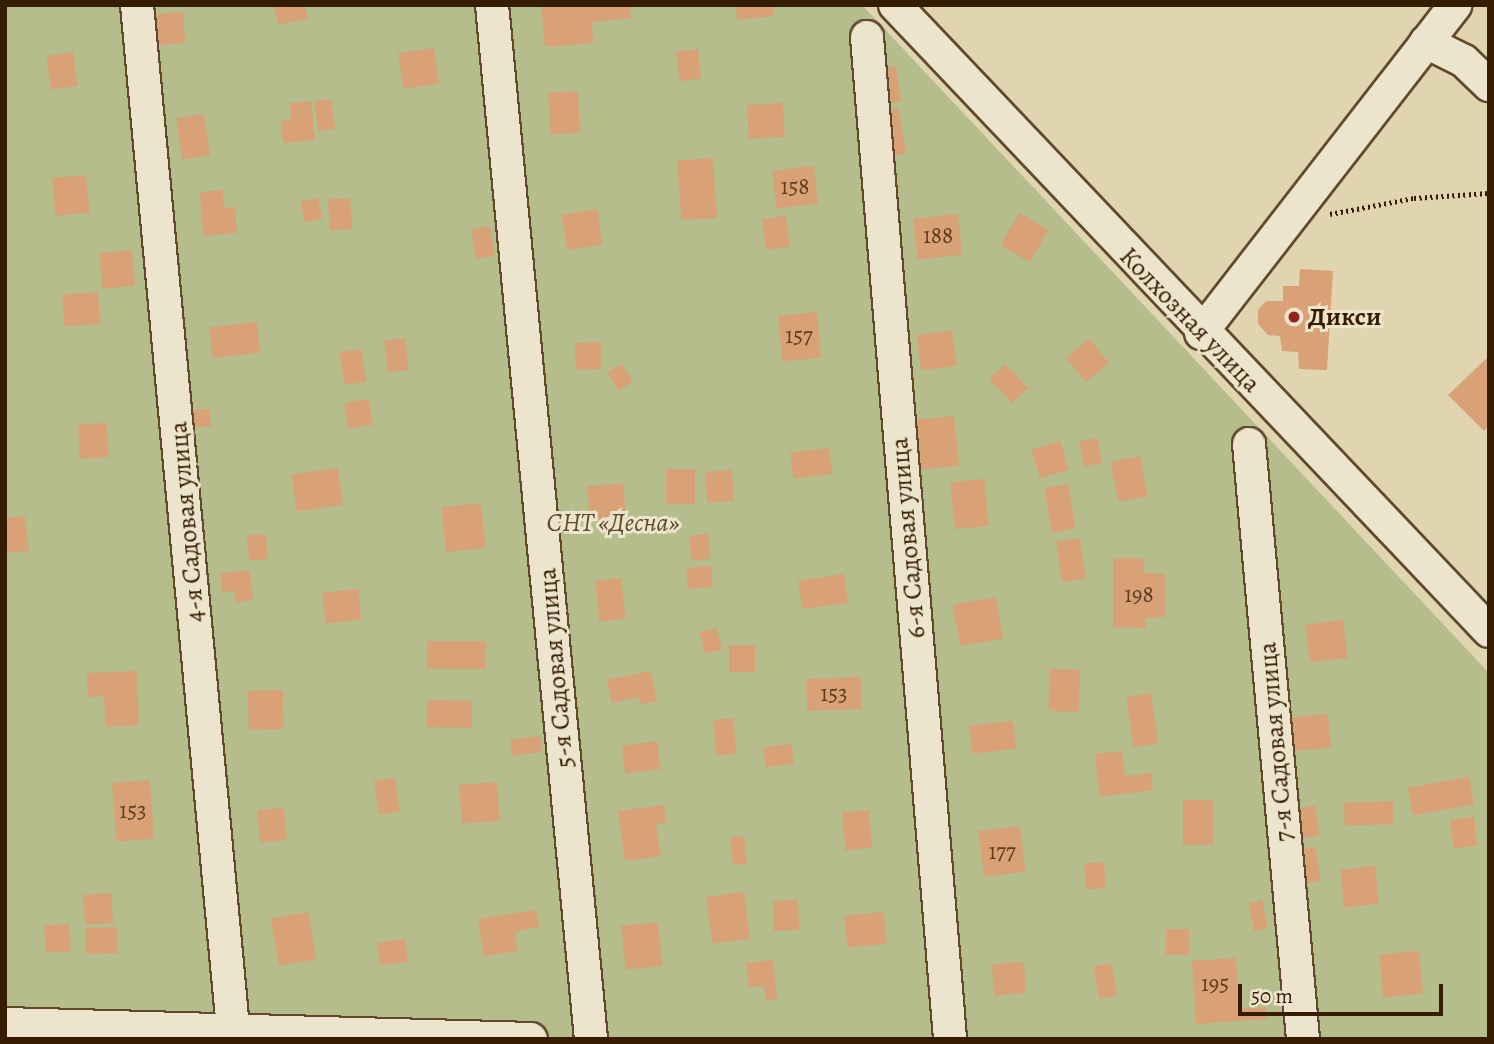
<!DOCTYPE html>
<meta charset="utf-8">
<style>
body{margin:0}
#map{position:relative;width:1494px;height:1044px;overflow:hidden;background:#e1d5b1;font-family:Alegreya,serif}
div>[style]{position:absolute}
.green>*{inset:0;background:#b4bd8b}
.building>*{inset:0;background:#d8a176;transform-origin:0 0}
.path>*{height:4.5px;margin-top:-2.25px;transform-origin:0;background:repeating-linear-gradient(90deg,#361c00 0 2px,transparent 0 5.5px)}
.roads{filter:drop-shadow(2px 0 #614a2c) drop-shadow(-2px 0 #614a2c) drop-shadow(0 2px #614a2c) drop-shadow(0 -2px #614a2c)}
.minor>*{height:32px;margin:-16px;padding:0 16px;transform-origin:16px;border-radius:16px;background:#ece4cc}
.dots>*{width:19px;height:19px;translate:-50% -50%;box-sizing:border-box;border:4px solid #ece4cc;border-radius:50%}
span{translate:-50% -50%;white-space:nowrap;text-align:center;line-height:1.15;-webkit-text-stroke:6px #ece4cc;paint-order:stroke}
.number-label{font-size:23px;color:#5e3d1e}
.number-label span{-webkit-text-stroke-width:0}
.poi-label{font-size:26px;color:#361c00;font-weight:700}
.left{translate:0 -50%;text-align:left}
.street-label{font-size:26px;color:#361c00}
.park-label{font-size:26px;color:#5c4c2a;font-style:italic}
.frame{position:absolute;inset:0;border:7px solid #361c00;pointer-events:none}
.scale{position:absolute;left:1238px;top:984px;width:205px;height:32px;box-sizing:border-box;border:4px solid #361c00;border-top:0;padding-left:9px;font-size:21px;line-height:24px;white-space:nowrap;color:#361c00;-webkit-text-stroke:5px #ece4cc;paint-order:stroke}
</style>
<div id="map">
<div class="green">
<div style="clip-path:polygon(5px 5px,862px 5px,1489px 673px,1489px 1039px,5px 1039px)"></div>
</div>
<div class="building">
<div style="clip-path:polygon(274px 5px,305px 5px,308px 19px,278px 25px)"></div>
<div style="clip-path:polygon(541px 5px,630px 5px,631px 18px,592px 22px,593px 43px,545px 47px)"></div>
<div style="clip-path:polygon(736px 5px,772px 5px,774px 16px,737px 20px)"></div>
<div style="clip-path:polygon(183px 12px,185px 43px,136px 47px,144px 15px)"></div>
<div style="left:434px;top:48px;width:36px;height:36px;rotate:82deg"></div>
<div style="left:698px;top:49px;width:30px;height:22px;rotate:84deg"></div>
<div style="left:73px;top:52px;width:34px;height:27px;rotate:82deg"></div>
<div style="left:896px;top:66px;width:36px;height:37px;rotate:82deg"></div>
<div style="left:578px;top:91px;width:42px;height:30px;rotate:87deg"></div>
<div style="left:331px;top:99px;width:30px;height:17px;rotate:82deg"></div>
<div style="clip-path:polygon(311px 101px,315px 140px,283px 143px,281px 121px,291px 120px,290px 103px)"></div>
<div style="left:783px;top:103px;width:34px;height:36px;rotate:87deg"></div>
<div style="left:898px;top:108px;width:46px;height:38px;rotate:79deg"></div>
<div style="left:204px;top:114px;width:42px;height:28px;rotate:82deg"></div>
<div style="left:713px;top:158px;width:60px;height:36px;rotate:86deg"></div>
<div style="left:814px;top:166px;width:38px;height:42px;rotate:84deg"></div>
<div style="left:86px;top:175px;width:38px;height:34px;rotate:85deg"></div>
<div style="clip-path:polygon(223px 190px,224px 208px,235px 207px,237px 233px,203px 236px,200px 192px)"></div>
<div style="left:318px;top:198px;width:21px;height:18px;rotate:79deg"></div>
<div style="left:350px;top:198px;width:31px;height:22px;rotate:86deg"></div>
<div style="left:597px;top:209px;width:36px;height:36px;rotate:81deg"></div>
<div style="left:1019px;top:213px;width:34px;height:37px;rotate:30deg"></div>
<div style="left:958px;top:214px;width:41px;height:45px;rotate:84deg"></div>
<div style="left:786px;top:216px;width:31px;height:24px;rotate:83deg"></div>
<div style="left:490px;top:226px;width:30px;height:19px;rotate:81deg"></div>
<div style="left:132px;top:250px;width:36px;height:33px;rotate:85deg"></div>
<div style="clip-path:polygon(1300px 269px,1333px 271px,1327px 370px,1299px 369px,1298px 352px,1282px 351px,1280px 336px,1268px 335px,1258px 324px,1258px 310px,1266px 301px,1283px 301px,1283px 286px,1299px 286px)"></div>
<div style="left:98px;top:292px;width:32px;height:36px;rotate:86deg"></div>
<div style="left:817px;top:312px;width:46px;height:39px;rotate:85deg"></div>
<div style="left:257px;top:322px;width:31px;height:48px;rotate:84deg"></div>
<div style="left:952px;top:330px;width:36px;height:36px;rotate:82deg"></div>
<div style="left:405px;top:338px;width:32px;height:21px;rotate:83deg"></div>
<div style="left:1089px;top:339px;width:31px;height:30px;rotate:50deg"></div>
<div style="left:601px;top:342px;width:27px;height:26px;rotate:88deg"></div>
<div style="left:361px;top:349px;width:33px;height:22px;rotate:81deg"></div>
<div style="clip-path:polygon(1489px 356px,1489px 426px,1484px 431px,1448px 395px)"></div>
<div style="left:622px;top:364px;width:21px;height:17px;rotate:59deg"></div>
<div style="left:1005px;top:364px;width:33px;height:22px;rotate:46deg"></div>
<div style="left:369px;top:399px;width:26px;height:25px;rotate:81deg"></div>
<div style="left:210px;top:409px;width:17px;height:37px;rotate:87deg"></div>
<div style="left:954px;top:416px;width:50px;height:49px;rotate:84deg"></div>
<div style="left:107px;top:423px;width:34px;height:29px;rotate:87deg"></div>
<div style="left:1097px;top:438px;width:25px;height:18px;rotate:78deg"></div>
<div style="left:1060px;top:441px;width:30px;height:30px;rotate:73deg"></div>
<div style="left:829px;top:448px;width:26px;height:39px;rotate:83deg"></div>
<div style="left:1140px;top:456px;width:41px;height:30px;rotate:79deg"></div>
<div style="left:338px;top:468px;width:37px;height:47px;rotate:82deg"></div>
<div style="left:666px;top:469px;width:29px;height:35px"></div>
<div style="left:732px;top:470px;width:31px;height:27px;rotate:86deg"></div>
<div style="left:984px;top:479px;width:47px;height:34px;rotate:84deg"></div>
<div style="left:623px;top:483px;width:33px;height:36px;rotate:85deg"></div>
<div style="left:1068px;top:484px;width:45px;height:24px;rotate:80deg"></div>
<div style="left:481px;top:503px;width:45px;height:40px;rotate:84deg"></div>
<div style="clip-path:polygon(25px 516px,29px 551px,5px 553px,5px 518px)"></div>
<div style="left:266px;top:534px;width:25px;height:19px;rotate:85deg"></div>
<div style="left:708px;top:534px;width:25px;height:19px;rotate:85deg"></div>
<div style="left:1080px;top:538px;width:41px;height:24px;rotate:82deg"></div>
<div style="clip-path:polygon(1113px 558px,1144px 558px,1144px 573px,1165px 574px,1165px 617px,1146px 618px,1146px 628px,1113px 627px)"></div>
<div style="left:711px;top:566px;width:21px;height:25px;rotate:85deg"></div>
<div style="clip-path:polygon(250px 570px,253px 600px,236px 602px,235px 591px,222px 592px,220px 573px)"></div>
<div style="left:844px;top:574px;width:29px;height:46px;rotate:82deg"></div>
<div style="left:621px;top:578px;width:41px;height:26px;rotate:84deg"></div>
<div style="left:358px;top:589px;width:31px;height:36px;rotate:84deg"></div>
<div style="left:996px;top:597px;width:42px;height:44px;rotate:80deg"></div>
<div style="left:1343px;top:620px;width:38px;height:38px;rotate:83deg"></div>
<div style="left:717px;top:628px;width:22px;height:18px;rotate:77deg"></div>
<div style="left:486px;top:641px;width:28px;height:59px;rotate:90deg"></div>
<div style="left:755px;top:645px;width:27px;height:26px;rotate:90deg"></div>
<div style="left:1050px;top:669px;width:30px;height:42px;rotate:2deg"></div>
<div style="clip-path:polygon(137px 671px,139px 725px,106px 727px,104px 696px,88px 697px,87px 673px)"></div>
<div style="clip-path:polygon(651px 671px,657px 701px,640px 704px,639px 697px,612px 703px,607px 680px)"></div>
<div style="left:861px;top:677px;width:32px;height:55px;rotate:88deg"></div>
<div style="left:283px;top:690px;width:39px;height:35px;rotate:89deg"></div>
<div style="left:1151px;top:693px;width:51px;height:25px;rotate:82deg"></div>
<div style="left:427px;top:700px;width:45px;height:27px;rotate:1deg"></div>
<div style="left:1328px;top:714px;width:34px;height:43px;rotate:85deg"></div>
<div style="left:733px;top:718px;width:36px;height:20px;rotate:85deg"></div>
<div style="left:1013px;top:721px;width:28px;height:44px;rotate:84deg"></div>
<div style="left:540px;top:736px;width:16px;height:30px;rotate:83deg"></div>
<div style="left:657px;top:741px;width:28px;height:36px;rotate:82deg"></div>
<div style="left:792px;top:744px;width:20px;height:29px;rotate:84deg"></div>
<div style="clip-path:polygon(1122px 751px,1125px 776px,1151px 773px,1153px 790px,1100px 797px,1095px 754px)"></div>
<div style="left:1469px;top:777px;width:28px;height:62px;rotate:80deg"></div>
<div style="left:395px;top:778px;width:34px;height:21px;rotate:82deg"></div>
<div style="left:150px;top:780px;width:59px;height:38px;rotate:86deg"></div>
<div style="left:497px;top:782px;width:39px;height:38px;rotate:86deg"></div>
<div style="left:1183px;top:800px;width:30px;height:45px"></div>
<div style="left:1393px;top:801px;width:23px;height:49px;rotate:88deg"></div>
<div style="clip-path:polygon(664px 805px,667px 822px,656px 824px,661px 856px,625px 861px,618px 811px)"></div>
<div style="left:1315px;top:806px;width:30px;height:23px;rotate:82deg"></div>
<div style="left:284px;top:808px;width:32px;height:27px;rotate:85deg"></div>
<div style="left:869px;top:810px;width:38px;height:27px;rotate:85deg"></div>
<div style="left:1474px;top:817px;width:29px;height:24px;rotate:84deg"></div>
<div style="left:1020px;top:826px;width:46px;height:42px;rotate:83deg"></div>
<div style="left:744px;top:836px;width:28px;height:14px;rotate:84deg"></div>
<div style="left:1315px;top:847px;width:34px;height:22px;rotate:80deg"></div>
<div style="left:1104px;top:862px;width:26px;height:20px;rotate:86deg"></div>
<div style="left:1375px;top:866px;width:38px;height:35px;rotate:84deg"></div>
<div style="left:744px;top:892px;width:47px;height:38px;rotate:83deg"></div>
<div style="left:111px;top:893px;width:30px;height:28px;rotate:86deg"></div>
<div style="left:798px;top:900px;width:30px;height:25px;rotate:88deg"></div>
<div style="left:1262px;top:900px;width:29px;height:14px;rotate:78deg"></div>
<div style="clip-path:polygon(536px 910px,539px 927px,515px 931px,518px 951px,484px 956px,478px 919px)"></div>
<div style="left:308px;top:912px;width:48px;height:38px;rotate:80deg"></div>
<div style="left:884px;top:912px;width:32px;height:40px;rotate:85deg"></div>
<div style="left:658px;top:922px;width:44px;height:37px;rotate:84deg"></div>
<div style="left:69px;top:924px;width:27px;height:25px;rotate:86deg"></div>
<div style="left:117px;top:927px;width:26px;height:32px;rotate:88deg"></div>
<div style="left:1166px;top:929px;width:23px;height:26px"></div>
<div style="left:405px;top:939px;width:23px;height:28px;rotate:83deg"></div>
<div style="left:1419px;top:951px;width:43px;height:40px;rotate:85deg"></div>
<div style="clip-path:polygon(1236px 958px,1239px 1009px,1266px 1007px,1267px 1019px,1196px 1024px,1192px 961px)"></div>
<div style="clip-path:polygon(773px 960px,777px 999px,766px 1000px,764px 986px,749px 987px,746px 963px)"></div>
<div style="left:1024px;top:962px;width:31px;height:32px;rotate:86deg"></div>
<div style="left:1111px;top:963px;width:33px;height:18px;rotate:79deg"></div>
</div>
<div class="path">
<div style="left:1330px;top:214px;width:86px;rotate:-10.8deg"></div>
<div style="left:1414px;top:198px;width:75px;rotate:-3.8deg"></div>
</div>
<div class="roads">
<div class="minor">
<div style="left:137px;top:5px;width:1039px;rotate:84.64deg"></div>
<div style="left:492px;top:5px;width:1039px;rotate:84.53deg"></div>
<div style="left:895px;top:5px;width:863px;rotate:46.5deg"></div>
<div style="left:867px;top:37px;width:1005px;rotate:85.26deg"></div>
<div style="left:1426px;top:42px;width:42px;rotate:26.6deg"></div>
<div style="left:1464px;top:61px;width:35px;rotate:44deg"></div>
<div style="left:1201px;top:333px;width:415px;rotate:-52.2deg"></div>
<div style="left:1249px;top:444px;width:597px;rotate:84.81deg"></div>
<div style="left:5px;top:1024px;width:526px;rotate:1.63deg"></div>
</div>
</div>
<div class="dots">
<div style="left:1294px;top:317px;background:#8f2418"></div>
</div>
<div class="number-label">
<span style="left:795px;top:187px">158</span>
<span style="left:938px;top:236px">188</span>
<span style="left:799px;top:336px">157</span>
<span style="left:1139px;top:595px">198</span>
<span style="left:834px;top:694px">153</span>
<span style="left:133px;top:811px">153</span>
<span style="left:1002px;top:852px">177</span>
<span style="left:1215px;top:984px">195</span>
</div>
<div class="poi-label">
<span class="left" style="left:1308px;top:317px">Дикси</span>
</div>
<div class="street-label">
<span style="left:1190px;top:320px;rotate:46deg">Колхозная улица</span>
<span style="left:187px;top:522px;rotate:-95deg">4-я Садовая улица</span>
<span style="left:908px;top:538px;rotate:-95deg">6-я Садовая улица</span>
<span style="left:556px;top:668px;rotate:-95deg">5-я Садовая улица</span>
<span style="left:1276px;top:742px;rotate:-95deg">7-я Садовая улица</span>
</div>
<div class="park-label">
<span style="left:613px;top:523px">СНТ «Десна»</span>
</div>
<div class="frame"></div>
<div class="scale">50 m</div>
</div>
